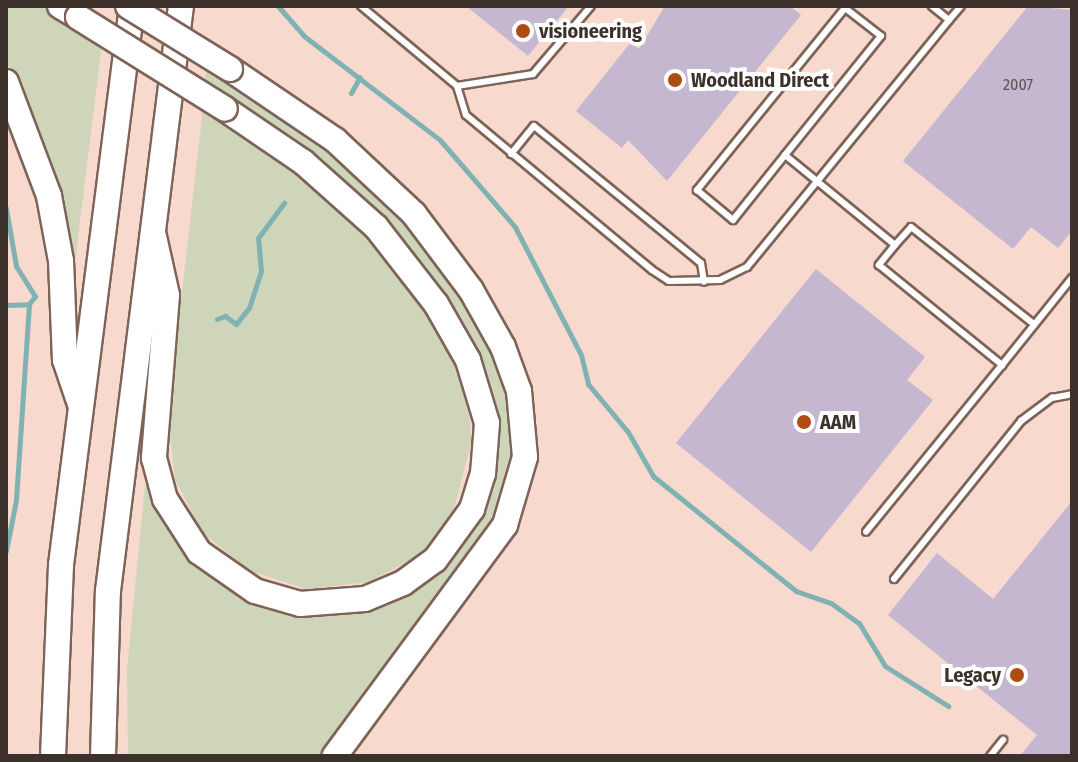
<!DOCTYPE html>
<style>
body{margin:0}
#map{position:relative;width:1078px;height:762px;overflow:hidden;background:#f7d9cd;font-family:"Fira Sans Condensed",sans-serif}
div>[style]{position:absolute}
.green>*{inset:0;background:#cfd5b9}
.stream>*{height:5px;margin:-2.5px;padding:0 2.5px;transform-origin:2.5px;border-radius:2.5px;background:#80b2b4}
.building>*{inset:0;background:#c5b7d0}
.roads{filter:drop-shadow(2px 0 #7d6358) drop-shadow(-2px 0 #7d6358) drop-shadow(0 2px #7d6358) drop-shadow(0 -2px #7d6358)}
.service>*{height:6px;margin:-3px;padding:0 3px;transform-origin:3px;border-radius:3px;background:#fff}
.motorway>*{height:24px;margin:-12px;padding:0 12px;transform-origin:12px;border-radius:12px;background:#fff}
.bridges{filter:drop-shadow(2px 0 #7d6358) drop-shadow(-2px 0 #7d6358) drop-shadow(0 2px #7d6358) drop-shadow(0 -2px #7d6358)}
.motorway-bridge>*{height:24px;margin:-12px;padding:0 12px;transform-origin:12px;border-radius:12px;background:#fff}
.dots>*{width:22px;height:22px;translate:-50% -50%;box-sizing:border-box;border:4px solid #fff;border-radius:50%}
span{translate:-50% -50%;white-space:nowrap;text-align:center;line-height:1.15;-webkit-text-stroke:8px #fff;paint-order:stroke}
.number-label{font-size:16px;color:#5f5255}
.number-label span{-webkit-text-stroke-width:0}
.poi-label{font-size:20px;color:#3d312c;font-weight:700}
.left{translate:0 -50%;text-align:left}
.right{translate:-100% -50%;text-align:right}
.frame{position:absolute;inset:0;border:8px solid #3d312c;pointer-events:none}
</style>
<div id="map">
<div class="green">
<div style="clip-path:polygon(6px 6px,41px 6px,102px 44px,75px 262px,70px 260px,41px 133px,6px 60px)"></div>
<div style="clip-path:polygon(207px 65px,312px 135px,396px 206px,463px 292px,507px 382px,517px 449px,493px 530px,324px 756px,128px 756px,127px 669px,145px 485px,151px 486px,176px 540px,226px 586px,247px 598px,309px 615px,355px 612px,418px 587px,465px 543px,493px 485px,499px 445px,495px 400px,466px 331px,409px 247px,319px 158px,204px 84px)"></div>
<div style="clip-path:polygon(203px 108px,307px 179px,360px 226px,427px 312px,464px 378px,472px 440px,452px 516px,422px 554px,368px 582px,307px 589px,248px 570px,202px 532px,175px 479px,168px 416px)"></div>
</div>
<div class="stream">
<div style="left:278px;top:6px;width:40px;rotate:49deg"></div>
<div style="left:304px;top:36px;width:171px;rotate:37.4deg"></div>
<div style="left:440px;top:140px;width:115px;rotate:49.2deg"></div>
<div style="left:515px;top:227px;width:144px;rotate:62.7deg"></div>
<div style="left:581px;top:355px;width:30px;rotate:76deg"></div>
<div style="left:588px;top:384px;width:62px;rotate:50.2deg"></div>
<div style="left:628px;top:432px;width:51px;rotate:60.4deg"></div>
<div style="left:653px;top:476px;width:184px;rotate:38.8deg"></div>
<div style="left:796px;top:591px;width:37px;rotate:19deg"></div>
<div style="left:831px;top:603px;width:34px;rotate:36deg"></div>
<div style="left:859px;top:623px;width:50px;rotate:58.8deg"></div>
<div style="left:885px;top:666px;width:75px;rotate:32.4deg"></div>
<div style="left:351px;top:93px;width:18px;rotate:-61deg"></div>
<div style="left:6px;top:208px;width:59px;rotate:80.2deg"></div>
<div style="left:16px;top:266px;width:36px;rotate:58deg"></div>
<div style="left:35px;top:296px;width:10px;rotate:127deg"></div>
<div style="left:29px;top:304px;width:196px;rotate:93.8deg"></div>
<div style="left:16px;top:500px;width:52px;rotate:101.1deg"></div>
<div style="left:6px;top:305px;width:23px;rotate:-2deg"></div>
<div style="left:217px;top:319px;width:9px;rotate:-21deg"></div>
<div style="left:225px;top:316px;width:14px;rotate:36deg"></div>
<div style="left:236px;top:324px;width:21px;rotate:-51deg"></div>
<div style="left:249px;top:308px;width:39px;rotate:-72deg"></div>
<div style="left:261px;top:271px;width:33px;rotate:-95deg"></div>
<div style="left:258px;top:238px;width:44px;rotate:-53.4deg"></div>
</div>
<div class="building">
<div style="clip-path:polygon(466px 6px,569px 6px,528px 56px)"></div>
<div style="clip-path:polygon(665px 6px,790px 6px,801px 15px,667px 181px,628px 140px,622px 148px,576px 111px,631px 42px,639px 49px)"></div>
<div style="clip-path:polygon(1028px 6px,1072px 10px,1072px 231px,1058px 248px,1031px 227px,1013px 249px,903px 161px)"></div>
<div style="clip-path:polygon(816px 269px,925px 357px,907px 380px,933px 400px,811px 552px,676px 443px)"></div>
<div style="clip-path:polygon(1072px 501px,1072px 756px,1020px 756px,1037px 735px,888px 615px,937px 553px,993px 599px)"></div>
</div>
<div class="roads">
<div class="service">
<div style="left:361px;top:6px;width:125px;rotate:39.8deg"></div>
<div style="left:457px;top:86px;width:77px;rotate:-9deg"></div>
<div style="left:533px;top:74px;width:89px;rotate:-49.5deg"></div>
<div style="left:949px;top:20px;width:18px;rotate:-49deg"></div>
<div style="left:457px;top:86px;width:30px;rotate:73deg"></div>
<div style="left:466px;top:115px;width:242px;rotate:39.8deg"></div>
<div style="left:652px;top:270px;width:20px;rotate:33deg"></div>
<div style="left:669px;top:281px;width:51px;rotate:-1.1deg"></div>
<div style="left:720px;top:280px;width:30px;rotate:-26deg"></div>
<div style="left:747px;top:267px;width:319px;rotate:-50.7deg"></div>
<div style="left:949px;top:20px;width:22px;rotate:-141deg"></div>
<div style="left:511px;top:154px;width:36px;rotate:-51deg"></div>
<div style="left:534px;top:126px;width:216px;rotate:39.4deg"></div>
<div style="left:701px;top:263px;width:19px;rotate:81deg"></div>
<div style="left:785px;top:155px;width:153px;rotate:-51.1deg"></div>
<div style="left:881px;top:36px;width:46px;rotate:-142.1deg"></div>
<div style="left:845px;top:8px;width:235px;rotate:129.1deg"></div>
<div style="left:697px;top:190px;width:47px;rotate:39.8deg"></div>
<div style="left:733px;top:220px;width:83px;rotate:-51.3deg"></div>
<div style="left:785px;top:155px;width:142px;rotate:39.3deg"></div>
<div style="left:895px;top:245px;width:26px;rotate:129deg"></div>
<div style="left:879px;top:265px;width:159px;rotate:39.1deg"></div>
<div style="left:1002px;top:365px;width:215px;rotate:129.2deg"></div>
<div style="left:895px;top:245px;width:24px;rotate:-48deg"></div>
<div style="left:911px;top:227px;width:157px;rotate:38.3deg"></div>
<div style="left:1002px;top:365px;width:112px;rotate:-51.2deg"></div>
<div style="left:894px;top:579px;width:203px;rotate:-51.2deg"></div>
<div style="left:1021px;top:421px;width:39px;rotate:-37deg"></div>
<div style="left:1052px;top:398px;width:20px;rotate:-11deg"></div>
<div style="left:990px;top:756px;width:21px;rotate:-51deg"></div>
</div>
<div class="motorway">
<div style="left:60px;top:6px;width:21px;rotate:31deg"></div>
<div style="left:230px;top:69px;width:127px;rotate:34.1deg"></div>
<div style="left:335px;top:140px;width:108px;rotate:43.1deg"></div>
<div style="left:414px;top:214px;width:95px;rotate:53.1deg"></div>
<div style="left:471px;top:290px;width:65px;rotate:60.7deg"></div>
<div style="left:503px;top:347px;width:47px;rotate:70deg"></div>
<div style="left:519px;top:391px;width:66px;rotate:84.8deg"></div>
<div style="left:525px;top:457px;width:71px;rotate:106.4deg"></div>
<div style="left:505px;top:525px;width:287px;rotate:126.4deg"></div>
<div style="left:6px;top:82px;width:122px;rotate:69.3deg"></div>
<div style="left:49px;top:196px;width:66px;rotate:79.5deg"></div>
<div style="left:61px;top:261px;width:99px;rotate:87.7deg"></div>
<div style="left:65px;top:360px;width:46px;rotate:71.2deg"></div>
<div style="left:153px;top:232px;width:65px;rotate:77.5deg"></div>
<div style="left:167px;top:295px;width:164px;rotate:94.6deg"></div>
<div style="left:154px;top:458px;width:42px;rotate:75deg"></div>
<div style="left:165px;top:499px;width:63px;rotate:57.3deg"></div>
<div style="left:199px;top:552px;width:68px;rotate:34.9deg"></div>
<div style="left:255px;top:591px;width:47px;rotate:16.1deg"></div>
<div style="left:300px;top:604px;width:65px;rotate:-4.4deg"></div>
<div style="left:365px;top:599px;width:41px;rotate:-22.8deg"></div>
<div style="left:403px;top:583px;width:39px;rotate:-36deg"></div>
<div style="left:435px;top:560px;width:63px;rotate:-54deg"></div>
<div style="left:472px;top:509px;width:37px;rotate:-73deg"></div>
<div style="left:483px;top:474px;width:51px;rotate:-85.5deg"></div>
<div style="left:487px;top:423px;width:66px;rotate:-106.8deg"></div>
<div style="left:468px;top:360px;width:64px;rotate:-119.7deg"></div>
<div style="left:436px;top:304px;width:98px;rotate:-127.9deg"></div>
<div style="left:376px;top:227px;width:98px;rotate:-138.3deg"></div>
<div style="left:303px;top:162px;width:94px;rotate:-145.8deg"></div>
<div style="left:53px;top:756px;width:191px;rotate:-87.6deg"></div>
<div style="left:61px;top:565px;width:563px;rotate:-82.76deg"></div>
<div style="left:103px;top:756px;width:165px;rotate:-88.3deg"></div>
<div style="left:108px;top:591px;width:590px;rotate:-82.89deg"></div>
</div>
</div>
<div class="bridges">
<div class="motorway-bridge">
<div style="left:128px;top:6px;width:120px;rotate:31.7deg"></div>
<div style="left:78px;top:17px;width:173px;rotate:32deg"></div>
</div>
</div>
<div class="dots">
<div style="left:523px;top:31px;background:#af4c14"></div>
<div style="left:675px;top:80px;background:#af4c14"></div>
<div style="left:804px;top:422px;background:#af4c14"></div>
<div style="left:1017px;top:675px;background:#af4c14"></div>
</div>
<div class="number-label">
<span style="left:1018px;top:85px">2007</span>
</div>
<div class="poi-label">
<span class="left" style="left:539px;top:31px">visioneering</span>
<span class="left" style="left:691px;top:80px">Woodland Direct</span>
<span class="left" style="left:820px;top:422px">AAM</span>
<span class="right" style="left:1001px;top:675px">Legacy</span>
</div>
<div class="frame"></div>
</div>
